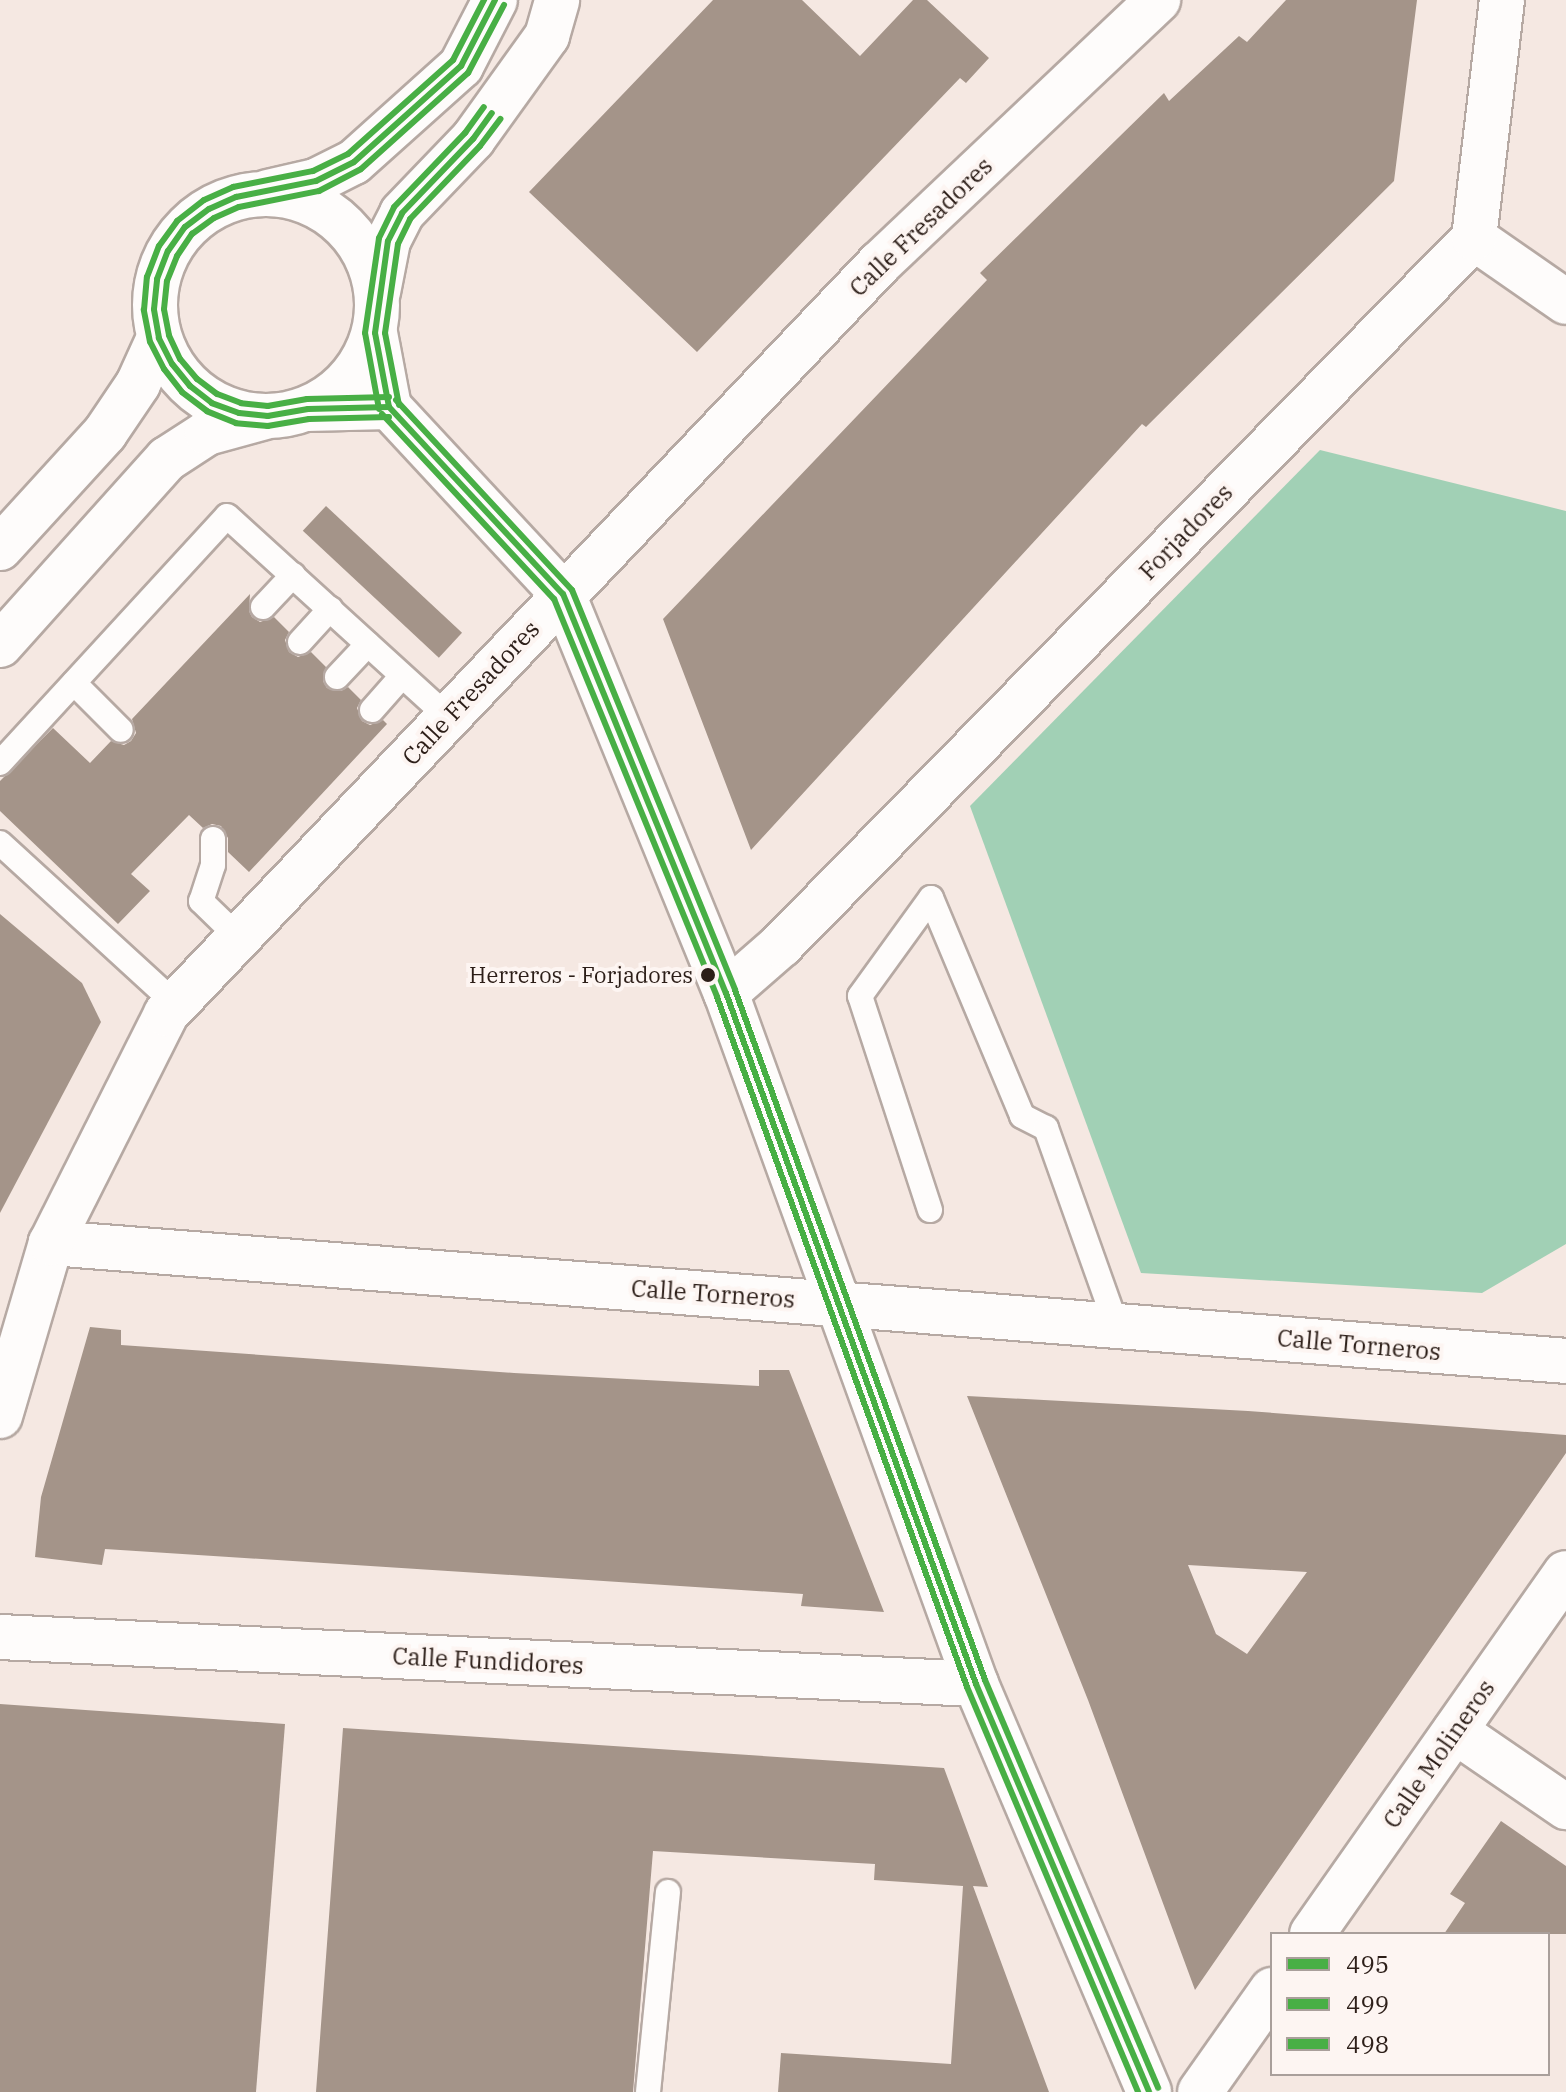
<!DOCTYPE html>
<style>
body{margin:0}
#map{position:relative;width:1566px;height:2092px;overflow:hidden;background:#f5e8e2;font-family:"IBM Plex Serif",serif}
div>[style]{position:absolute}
.forest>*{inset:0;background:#a1d0b5}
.building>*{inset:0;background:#a49489;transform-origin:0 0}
.roads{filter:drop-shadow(2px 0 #b6a9a3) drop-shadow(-2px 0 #b6a9a3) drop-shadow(0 2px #b6a9a3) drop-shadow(0 -2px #b6a9a3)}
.service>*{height:24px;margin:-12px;padding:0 12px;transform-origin:12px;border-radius:12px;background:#fefcfb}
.minor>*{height:44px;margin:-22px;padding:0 22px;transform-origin:22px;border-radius:22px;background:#fefcfb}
.primary>*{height:44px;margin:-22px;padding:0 22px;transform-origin:22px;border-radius:22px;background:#fefcfb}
.primary>.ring{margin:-22px;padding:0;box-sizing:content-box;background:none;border:44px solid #fefcfb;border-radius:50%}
.bus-1>*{height:6px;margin:-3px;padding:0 3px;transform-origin:3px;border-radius:3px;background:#48af45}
.bus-2>*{height:6px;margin:-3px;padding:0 3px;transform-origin:3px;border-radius:3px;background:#48af45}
.bus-3>*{height:6px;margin:-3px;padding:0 3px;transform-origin:3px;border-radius:3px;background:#48af45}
.dots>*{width:22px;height:22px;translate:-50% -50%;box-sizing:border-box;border:4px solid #fdf5f2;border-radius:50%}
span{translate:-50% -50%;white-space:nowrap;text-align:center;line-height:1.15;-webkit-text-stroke:8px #fdf5f2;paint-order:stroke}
.bus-label{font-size:22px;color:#2c1e18}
.right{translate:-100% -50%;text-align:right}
.street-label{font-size:24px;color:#2c1e18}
.legend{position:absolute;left:1270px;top:1932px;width:280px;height:144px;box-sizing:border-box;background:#fdf5f2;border:2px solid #a99f9b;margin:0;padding:10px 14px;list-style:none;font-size:24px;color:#2c1e18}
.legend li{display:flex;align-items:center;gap:16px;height:40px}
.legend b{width:40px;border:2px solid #a99f9b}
</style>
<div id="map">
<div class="forest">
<div style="clip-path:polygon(1320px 450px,1566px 511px,1566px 1244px,1482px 1293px,1141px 1273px,970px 806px)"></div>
</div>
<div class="building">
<div style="clip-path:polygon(713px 0,802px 0,860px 56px,913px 0,927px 0,989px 58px,966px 83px,960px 78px,697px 352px,529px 192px)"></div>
<div style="clip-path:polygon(1286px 0,1417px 0,1394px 181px,1146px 427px,1142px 424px,751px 850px,663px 619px,987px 280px,980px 273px,1164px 93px,1169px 101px,1239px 36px,1247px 42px)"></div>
<div style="left:326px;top:506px;width:186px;height:34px;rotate:43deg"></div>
<div style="clip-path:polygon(250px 594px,249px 611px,252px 617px,260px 622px,274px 617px,289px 632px,285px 640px,289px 652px,298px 657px,311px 652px,326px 667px,323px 681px,327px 688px,341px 691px,348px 687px,361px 700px,357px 708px,362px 721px,370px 725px,383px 720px,387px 724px,249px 872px,228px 852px,228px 838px,221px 826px,212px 824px,203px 828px,189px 815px,131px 874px,150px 891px,118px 924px,0 811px,0 781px,53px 728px,90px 763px,111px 741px,124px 745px,131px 741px,136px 733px,132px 719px)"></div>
<div style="clip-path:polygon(0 914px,82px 983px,101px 1022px,0 1213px)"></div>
<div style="clip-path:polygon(90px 1327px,121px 1330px,121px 1345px,514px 1373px,759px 1386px,759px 1370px,789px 1370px,884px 1612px,801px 1606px,803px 1594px,527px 1576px,105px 1549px,102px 1565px,35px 1557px,41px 1497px)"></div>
<div style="clip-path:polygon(evenodd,967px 1396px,1248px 1411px,1566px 1435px,1566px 1453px,1195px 1990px,1088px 1700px,967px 1396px,1188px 1565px,1307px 1572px,1247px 1654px,1216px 1634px,1188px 1565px)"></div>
<div style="clip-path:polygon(0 1704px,285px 1724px,256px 2092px,0 2092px)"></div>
<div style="clip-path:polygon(343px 1728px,944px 1768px,988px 1887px,973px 1886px,1049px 2092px,778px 2092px,781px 2053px,951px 2064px,963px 1886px,874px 1880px,875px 1864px,653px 1851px,633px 2092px,316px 2092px)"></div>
<div style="clip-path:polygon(1501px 1821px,1566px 1866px,1566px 1934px,1444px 1934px,1465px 1903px,1450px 1894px)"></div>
</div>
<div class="roads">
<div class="service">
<div style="left:263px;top:607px;width:44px;rotate:-46.8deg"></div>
<div style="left:300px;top:642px;width:45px;rotate:-47.7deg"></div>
<div style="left:337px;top:677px;width:45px;rotate:-46.8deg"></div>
<div style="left:74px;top:683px;width:66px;rotate:45deg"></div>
<div style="left:372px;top:710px;width:45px;rotate:-48.6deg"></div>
<div style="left:0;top:763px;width:335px;rotate:-47.4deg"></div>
<div style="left:227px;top:516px;width:300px;rotate:42.3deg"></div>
<div style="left:213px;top:839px;width:26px;rotate:90deg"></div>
<div style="left:213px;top:865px;width:38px;rotate:108deg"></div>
<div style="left:201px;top:901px;width:53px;rotate:44.2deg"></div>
<div style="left:0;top:843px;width:239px;rotate:42.5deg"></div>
<div style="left:930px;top:1210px;width:225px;rotate:-108.1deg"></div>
<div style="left:860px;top:996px;width:121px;rotate:-54.1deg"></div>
<div style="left:931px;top:898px;width:236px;rotate:67.3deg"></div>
<div style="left:1022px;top:1116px;width:27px;rotate:27deg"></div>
<div style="left:1046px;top:1128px;width:209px;rotate:70.4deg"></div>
<div style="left:648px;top:2092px;width:201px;rotate:-84.3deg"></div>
</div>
<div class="minor">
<div style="left:1474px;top:238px;width:112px;rotate:34.8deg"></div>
<div style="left:375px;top:333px;width:75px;rotate:79.3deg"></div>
<div style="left:389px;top:407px;width:255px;rotate:47.1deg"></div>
<div style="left:563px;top:594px;width:431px;rotate:67.8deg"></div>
<div style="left:726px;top:993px;width:735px;rotate:70.11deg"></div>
<div style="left:976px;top:1684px;width:443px;rotate:67deg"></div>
<div style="left:308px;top:409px;width:81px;rotate:-1.4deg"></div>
<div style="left:726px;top:993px;width:73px;rotate:-41.1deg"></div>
<div style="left:781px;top:945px;width:990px;rotate:-45.57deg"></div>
<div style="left:1474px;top:238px;width:240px;rotate:-83.3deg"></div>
<div style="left:51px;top:1243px;width:1520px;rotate:4.45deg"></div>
<div style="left:0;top:1416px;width:180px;rotate:-73.6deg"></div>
<div style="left:51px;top:1243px;width:256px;rotate:-63.3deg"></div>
<div style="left:166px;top:1014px;width:1036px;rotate:-46.45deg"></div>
<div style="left:880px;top:263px;width:383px;rotate:-43.4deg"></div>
<div style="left:0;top:1637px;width:977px;rotate:2.76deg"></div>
<div style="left:1455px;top:1731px;width:135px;rotate:34.4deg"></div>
<div style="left:1312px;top:1934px;width:441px;rotate:-54.9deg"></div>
<div style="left:1200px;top:2092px;width:125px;rotate:-54.8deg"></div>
</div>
<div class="primary">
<div style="left:268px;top:192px;width:49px;rotate:-12.9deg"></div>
<div style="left:316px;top:181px;width:42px;rotate:-26.6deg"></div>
<div style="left:354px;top:162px;width:144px;rotate:-41.9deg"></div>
<div style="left:461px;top:66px;width:74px;rotate:-62.7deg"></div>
<div class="ring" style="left:155px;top:194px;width:178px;height:178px"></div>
<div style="left:378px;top:292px;width:52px;rotate:-78.9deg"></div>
<div style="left:388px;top:241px;width:31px;rotate:-63deg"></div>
<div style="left:402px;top:213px;width:103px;rotate:-46.2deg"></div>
<div style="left:473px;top:139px;width:127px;rotate:-54.3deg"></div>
<div style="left:547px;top:36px;width:37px;rotate:-74deg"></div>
<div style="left:0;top:548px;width:156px;rotate:-47.6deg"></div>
<div style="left:105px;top:433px;width:59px;rotate:-56deg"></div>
<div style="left:138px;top:384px;width:51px;rotate:-65.5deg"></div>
<div style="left:0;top:645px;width:250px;rotate:-48.1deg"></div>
<div style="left:167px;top:459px;width:48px;rotate:-33deg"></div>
<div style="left:207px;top:433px;width:60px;rotate:-15.4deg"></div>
</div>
</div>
<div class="bus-1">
<div style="left:389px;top:407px;width:255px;rotate:47.1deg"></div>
<div style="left:563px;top:594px;width:431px;rotate:67.8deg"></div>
<div style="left:726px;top:993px;width:735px;rotate:70.11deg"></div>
<div style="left:976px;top:1684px;width:443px;rotate:67deg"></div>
<div style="left:389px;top:407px;width:81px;rotate:178.6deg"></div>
<div style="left:308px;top:409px;width:41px;rotate:170.1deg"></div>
<div style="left:268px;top:416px;width:29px;rotate:-174deg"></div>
<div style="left:239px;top:413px;width:29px;rotate:-160deg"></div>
<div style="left:212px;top:403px;width:28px;rotate:-142deg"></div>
<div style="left:190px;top:386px;width:28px;rotate:-129deg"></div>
<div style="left:172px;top:364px;width:29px;rotate:-117deg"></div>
<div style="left:159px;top:338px;width:29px;rotate:-100deg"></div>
<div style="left:154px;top:309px;width:30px;rotate:-84deg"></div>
<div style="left:157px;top:279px;width:30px;rotate:-69deg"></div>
<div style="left:168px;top:251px;width:29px;rotate:-55deg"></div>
<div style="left:185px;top:227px;width:30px;rotate:-37deg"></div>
<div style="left:209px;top:209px;width:30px;rotate:-24deg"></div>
<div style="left:236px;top:197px;width:82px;rotate:-11.3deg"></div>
<div style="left:316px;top:181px;width:42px;rotate:-26.6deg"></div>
<div style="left:354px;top:162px;width:144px;rotate:-41.9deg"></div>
<div style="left:461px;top:66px;width:74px;rotate:-62.7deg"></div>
<div style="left:389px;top:407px;width:75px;rotate:-100.7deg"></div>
<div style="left:375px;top:333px;width:93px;rotate:-82deg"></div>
<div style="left:388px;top:241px;width:31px;rotate:-63deg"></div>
<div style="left:402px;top:213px;width:103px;rotate:-46.2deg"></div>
<div style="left:473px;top:139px;width:32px;rotate:-54deg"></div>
</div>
<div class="bus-2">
<div style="left:389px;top:397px;width:82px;rotate:178.6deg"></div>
<div style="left:307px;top:399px;width:40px;rotate:170deg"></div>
<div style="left:268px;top:406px;width:27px;rotate:-174deg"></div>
<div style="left:241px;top:403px;width:26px;rotate:-159deg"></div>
<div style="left:217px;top:394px;width:25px;rotate:-143deg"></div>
<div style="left:197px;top:379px;width:26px;rotate:-130deg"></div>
<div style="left:180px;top:359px;width:26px;rotate:-115deg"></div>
<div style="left:169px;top:335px;width:26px;rotate:-101deg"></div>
<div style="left:164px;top:309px;width:28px;rotate:-84deg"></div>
<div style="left:167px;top:281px;width:27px;rotate:-68deg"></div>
<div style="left:177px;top:256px;width:27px;rotate:-56deg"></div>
<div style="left:192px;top:234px;width:27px;rotate:-36deg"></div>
<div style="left:214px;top:218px;width:27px;rotate:-24deg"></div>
<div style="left:239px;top:207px;width:82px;rotate:-11.3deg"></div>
<div style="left:319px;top:191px;width:47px;rotate:-27.6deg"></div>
<div style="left:361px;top:169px;width:144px;rotate:-41.9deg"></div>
<div style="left:468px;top:73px;width:77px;rotate:-62.1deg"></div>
<div style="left:399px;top:405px;width:73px;rotate:-101deg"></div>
<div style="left:385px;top:333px;width:90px;rotate:-81.7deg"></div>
<div style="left:398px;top:244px;width:28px;rotate:-64deg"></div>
<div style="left:410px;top:219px;width:101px;rotate:-46.2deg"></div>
<div style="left:480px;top:146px;width:34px;rotate:-53deg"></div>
<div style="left:382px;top:414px;width:253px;rotate:47.1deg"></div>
<div style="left:554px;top:599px;width:430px;rotate:67.7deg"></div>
<div style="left:717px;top:997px;width:734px;rotate:70.08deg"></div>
<div style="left:967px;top:1687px;width:440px;rotate:67.1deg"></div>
</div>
<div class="bus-3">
<div style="left:396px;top:400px;width:259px;rotate:47.2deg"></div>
<div style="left:572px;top:590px;width:432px;rotate:67.8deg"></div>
<div style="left:735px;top:990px;width:734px;rotate:70.08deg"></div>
<div style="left:985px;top:1680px;width:443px;rotate:67deg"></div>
<div style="left:379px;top:409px;width:77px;rotate:-100.4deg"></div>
<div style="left:365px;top:333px;width:96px;rotate:-81.6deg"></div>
<div style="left:379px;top:238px;width:34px;rotate:-64deg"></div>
<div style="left:394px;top:207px;width:103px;rotate:-46.2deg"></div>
<div style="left:465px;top:133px;width:32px;rotate:-54deg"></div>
<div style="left:389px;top:417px;width:80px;rotate:178.6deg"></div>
<div style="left:309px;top:419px;width:42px;rotate:170.3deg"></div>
<div style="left:268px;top:426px;width:32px;rotate:-175deg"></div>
<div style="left:236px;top:423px;width:31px;rotate:-158deg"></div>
<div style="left:207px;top:411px;width:31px;rotate:-143deg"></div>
<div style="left:182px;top:392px;width:29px;rotate:-128deg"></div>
<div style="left:164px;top:369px;width:30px;rotate:-117deg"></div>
<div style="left:150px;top:342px;width:33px;rotate:-101deg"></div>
<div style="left:144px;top:310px;width:33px;rotate:-85deg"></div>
<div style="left:147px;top:277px;width:33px;rotate:-69deg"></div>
<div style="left:159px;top:246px;width:31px;rotate:-54deg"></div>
<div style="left:177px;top:221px;width:34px;rotate:-38deg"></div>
<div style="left:204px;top:200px;width:32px;rotate:-24deg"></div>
<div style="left:233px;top:187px;width:82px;rotate:-11.3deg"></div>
<div style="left:313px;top:171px;width:39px;rotate:-26deg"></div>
<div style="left:348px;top:154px;width:141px;rotate:-41.8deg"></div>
<div style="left:453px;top:60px;width:68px;rotate:-62.7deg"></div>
</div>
<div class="dots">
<div style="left:708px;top:975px;background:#2c1e18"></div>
</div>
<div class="bus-label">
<span class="right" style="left:693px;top:975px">Herreros - Forjadores</span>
</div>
<div class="street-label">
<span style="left:921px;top:227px;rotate:-44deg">Calle Fresadores</span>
<span style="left:1186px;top:532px;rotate:-46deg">Forjadores</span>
<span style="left:471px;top:693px;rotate:-47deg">Calle Fresadores</span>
<span style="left:713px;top:1294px;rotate:4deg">Calle Torneros</span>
<span style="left:1359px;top:1345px;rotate:5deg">Calle Torneros</span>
<span style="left:488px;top:1661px;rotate:3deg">Calle Fundidores</span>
<span style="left:1439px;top:1754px;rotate:-55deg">Calle Molineros</span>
</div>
<ul class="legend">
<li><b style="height:10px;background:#48af45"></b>495</li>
<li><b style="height:10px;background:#48af45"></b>499</li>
<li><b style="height:10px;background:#48af45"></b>498</li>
</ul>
</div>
